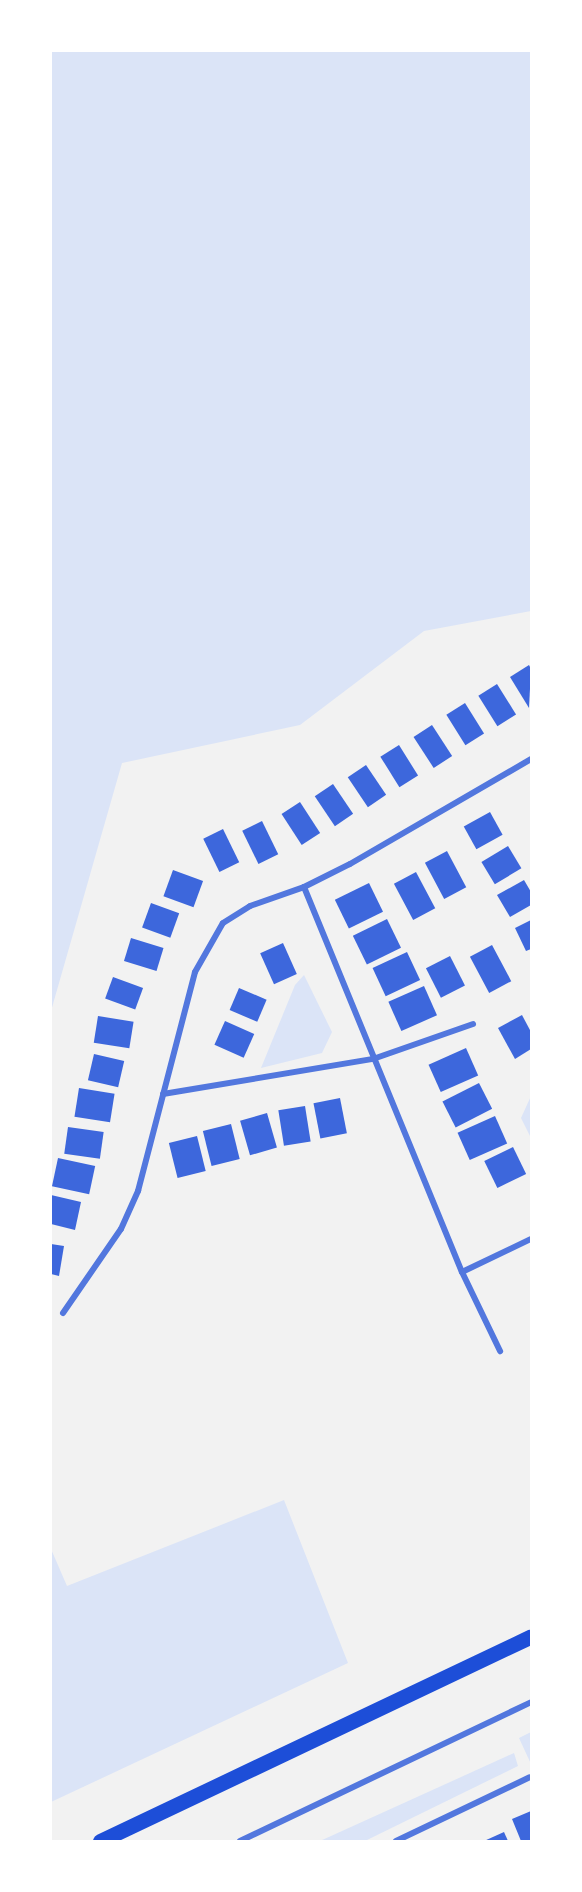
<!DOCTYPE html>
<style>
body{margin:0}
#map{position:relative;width:582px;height:1892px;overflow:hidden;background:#f2f2f2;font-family:"Nunito Sans",sans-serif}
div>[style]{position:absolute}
.green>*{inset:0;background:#dbe4f7}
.building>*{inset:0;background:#3d67dc;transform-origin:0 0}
.minor>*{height:6px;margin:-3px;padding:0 3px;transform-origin:3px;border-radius:3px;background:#5277de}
.primary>*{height:15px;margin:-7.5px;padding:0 7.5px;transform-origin:7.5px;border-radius:7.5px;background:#1d4ed8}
span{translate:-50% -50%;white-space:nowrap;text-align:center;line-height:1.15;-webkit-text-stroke:5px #fff;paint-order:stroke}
.frame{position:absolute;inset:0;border:52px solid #fff;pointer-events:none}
</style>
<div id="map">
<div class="green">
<div style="clip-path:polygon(51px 51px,531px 51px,531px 611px,424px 631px,300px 725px,122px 763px,51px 1011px)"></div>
<div style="clip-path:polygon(304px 975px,332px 1032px,322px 1053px,261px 1068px,295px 985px)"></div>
<div style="clip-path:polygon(531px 1096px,531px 1138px,521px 1118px)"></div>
<div style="clip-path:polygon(284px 1500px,348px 1663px,51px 1802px,51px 1549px,67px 1586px)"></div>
<div style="clip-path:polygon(531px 1732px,531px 1764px,519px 1738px)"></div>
<div style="clip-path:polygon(514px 1753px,518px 1766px,365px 1841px,320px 1841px)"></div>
</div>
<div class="building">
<div style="clip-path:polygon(529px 665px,531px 669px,529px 708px,510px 677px)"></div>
<div style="left:497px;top:684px;width:36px;height:22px;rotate:58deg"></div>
<div style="left:465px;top:703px;width:36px;height:22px;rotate:58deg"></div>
<div style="left:432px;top:725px;width:37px;height:22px;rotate:57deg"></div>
<div style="left:399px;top:745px;width:36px;height:22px;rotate:58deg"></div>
<div style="left:366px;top:765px;width:36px;height:22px;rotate:56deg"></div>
<div style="left:333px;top:784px;width:36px;height:22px;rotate:56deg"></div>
<div style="left:300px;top:802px;width:37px;height:22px;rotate:57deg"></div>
<div style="left:490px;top:812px;width:26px;height:30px;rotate:61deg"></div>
<div style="left:262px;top:821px;width:37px;height:22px;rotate:64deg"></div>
<div style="left:223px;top:829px;width:37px;height:22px;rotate:64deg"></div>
<div style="left:508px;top:846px;width:26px;height:31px;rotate:59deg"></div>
<div style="left:447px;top:851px;width:41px;height:25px;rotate:62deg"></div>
<div style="left:173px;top:870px;width:32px;height:28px;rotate:20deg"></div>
<div style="left:416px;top:872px;width:41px;height:25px;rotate:62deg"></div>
<div style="clip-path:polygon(524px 880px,531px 892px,531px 905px,510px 917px,497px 895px)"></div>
<div style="left:369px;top:883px;width:32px;height:38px;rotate:64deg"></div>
<div style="left:151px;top:903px;width:30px;height:26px;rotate:20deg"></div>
<div style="left:387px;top:919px;width:32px;height:38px;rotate:64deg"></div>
<div style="clip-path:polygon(531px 920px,531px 949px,526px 951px,515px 928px)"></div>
<div style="left:131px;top:938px;width:34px;height:24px;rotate:17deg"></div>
<div style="left:283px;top:943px;width:34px;height:25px;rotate:66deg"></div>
<div style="left:492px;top:945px;width:41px;height:25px;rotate:62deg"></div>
<div style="left:407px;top:952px;width:31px;height:38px;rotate:65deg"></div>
<div style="left:450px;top:956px;width:33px;height:27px;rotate:63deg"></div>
<div style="left:113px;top:977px;width:32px;height:23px;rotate:20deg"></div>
<div style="left:424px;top:986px;width:32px;height:39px;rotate:66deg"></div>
<div style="left:239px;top:988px;width:30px;height:24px;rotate:23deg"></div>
<div style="clip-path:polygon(522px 1015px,531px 1032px,531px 1049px,515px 1059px,498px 1028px)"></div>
<div style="left:98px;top:1016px;width:36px;height:27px;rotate:9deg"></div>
<div style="left:225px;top:1021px;width:32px;height:26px;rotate:24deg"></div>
<div style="left:466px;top:1048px;width:30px;height:41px;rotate:66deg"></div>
<div style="left:94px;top:1054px;width:31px;height:27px;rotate:13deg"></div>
<div style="left:479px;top:1083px;width:29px;height:41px;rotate:63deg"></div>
<div style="left:79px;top:1088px;width:36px;height:29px;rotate:9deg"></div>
<div style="left:340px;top:1098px;width:36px;height:27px;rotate:79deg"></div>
<div style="left:305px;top:1106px;width:36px;height:27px;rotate:81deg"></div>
<div style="left:267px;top:1113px;width:36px;height:28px;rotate:74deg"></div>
<div style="left:495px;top:1116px;width:30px;height:41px;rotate:66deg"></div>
<div style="left:231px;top:1124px;width:36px;height:29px;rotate:76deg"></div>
<div style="left:68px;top:1127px;width:36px;height:27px;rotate:8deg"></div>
<div style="left:197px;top:1136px;width:36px;height:29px;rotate:76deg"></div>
<div style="left:513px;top:1147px;width:30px;height:32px;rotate:64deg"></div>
<div style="left:58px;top:1158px;width:38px;height:29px;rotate:12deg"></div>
<div style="clip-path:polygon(51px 1195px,81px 1202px,75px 1230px,51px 1224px)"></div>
<div style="clip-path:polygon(51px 1244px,64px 1246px,59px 1276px,51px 1274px)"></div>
<div style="clip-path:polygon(531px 1811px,531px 1841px,521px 1841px,512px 1819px)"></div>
<div style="clip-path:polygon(504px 1832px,508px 1841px,484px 1841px)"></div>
</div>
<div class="minor">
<div style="left:304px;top:887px;width:416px;rotate:67.7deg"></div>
<div style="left:462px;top:1272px;width:88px;rotate:64.3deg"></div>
<div style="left:163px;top:1094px;width:213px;rotate:-9.5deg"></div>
<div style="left:373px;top:1059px;width:106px;rotate:-19.3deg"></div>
<div style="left:462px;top:1272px;width:76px;rotate:-25.6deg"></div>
<div style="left:63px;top:1313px;width:102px;rotate:-55.4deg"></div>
<div style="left:121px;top:1229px;width:42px;rotate:-65.9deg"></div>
<div style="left:138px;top:1191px;width:226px;rotate:-75.4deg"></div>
<div style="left:195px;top:972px;width:56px;rotate:-60.3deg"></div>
<div style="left:223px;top:923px;width:32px;rotate:-32deg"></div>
<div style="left:250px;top:906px;width:57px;rotate:-19.4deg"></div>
<div style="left:304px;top:887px;width:51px;rotate:-26.6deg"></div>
<div style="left:350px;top:864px;width:209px;rotate:-30.1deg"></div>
<div style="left:240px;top:1841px;width:322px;rotate:-25.5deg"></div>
<div style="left:396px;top:1841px;width:148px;rotate:-25.5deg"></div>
</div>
<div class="primary">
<div style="left:100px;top:1841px;width:477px;rotate:-25.4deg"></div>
</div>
<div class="frame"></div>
</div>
